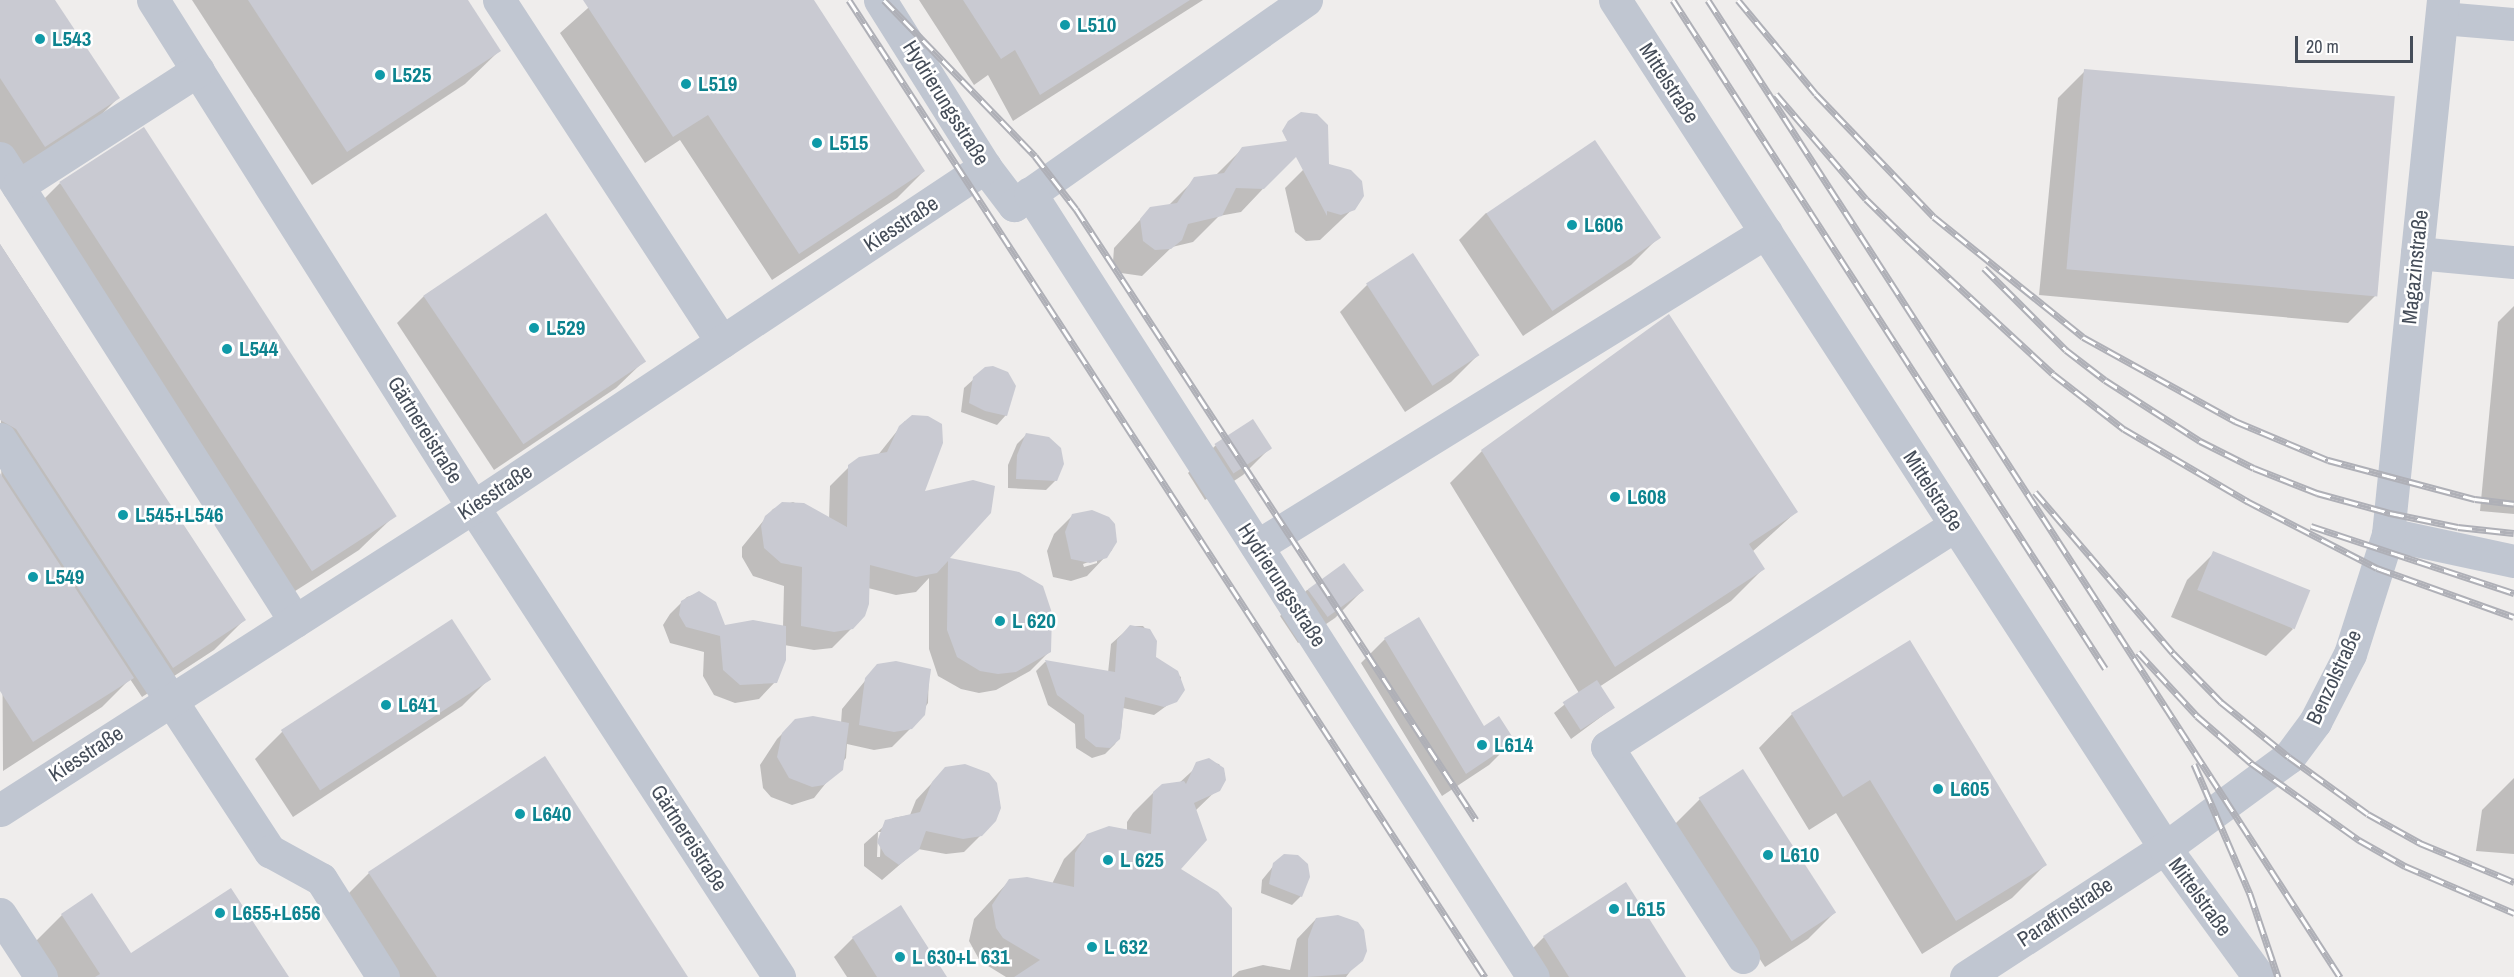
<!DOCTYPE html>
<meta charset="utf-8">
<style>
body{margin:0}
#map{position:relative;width:2514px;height:977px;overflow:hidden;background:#efedec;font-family:"Archivo Narrow",sans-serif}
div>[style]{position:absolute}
.shadow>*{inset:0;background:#0003}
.building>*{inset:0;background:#c9cad2;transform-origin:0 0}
.minor>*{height:33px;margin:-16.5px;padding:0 16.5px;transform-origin:16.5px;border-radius:16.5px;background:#c0c6d1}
.rail>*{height:7px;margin-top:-3.5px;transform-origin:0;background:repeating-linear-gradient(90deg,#fff 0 14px,#afb0b7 0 28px);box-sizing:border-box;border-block:2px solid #afb0b7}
.dots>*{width:16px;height:16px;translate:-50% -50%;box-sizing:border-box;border:3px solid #fff;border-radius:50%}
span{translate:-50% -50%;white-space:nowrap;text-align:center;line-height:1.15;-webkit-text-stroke:5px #fff;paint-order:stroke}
.culture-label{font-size:21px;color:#0d838f;font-weight:700}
.left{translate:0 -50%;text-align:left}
.street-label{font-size:21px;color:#454d59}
.scale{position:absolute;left:2295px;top:36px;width:118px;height:27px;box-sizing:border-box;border:3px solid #454d59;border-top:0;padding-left:8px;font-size:18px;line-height:21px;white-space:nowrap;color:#454d59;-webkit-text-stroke:4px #fff;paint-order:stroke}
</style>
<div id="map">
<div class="shadow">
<div style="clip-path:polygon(0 0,54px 0,118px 98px,84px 132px,10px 179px,0 163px)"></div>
<div style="clip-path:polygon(192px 0,466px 0,499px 51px,465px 84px,312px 185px)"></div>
<div style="clip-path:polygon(597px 0,812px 0,924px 171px,897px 198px,772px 280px,680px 140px,645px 163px,560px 33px)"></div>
<div style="clip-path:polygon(919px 0,1203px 0,1013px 121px,988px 75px,974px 85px)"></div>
<div style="clip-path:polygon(2085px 71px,2375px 296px,2348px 323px,2039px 295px,2058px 98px)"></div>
<div style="clip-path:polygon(1308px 141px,1241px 212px,1219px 216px,1193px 242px,1172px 247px,1142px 276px,1121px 273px,1113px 262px,1114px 248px,1150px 209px,1168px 206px,1195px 179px,1215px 176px,1243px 148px)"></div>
<div style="clip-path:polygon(1312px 161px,1359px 203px,1320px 240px,1306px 241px,1295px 232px,1285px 188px)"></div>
<div style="clip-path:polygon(60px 183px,393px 517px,359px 550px,275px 604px,26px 217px)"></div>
<div style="clip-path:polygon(1486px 213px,1658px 238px,1631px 265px,1523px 336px,1459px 240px)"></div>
<div style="clip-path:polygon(546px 215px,643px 362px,616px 388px,494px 470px,397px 323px,424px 296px)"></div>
<div style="clip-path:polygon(0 244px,244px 620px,214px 650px,142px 697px,130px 679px,102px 707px,3px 771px)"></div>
<div style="clip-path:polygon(1413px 255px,1478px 355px,1451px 382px,1405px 412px,1340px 312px,1367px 285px)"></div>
<div style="clip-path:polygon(2514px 306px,2514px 514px,2480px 511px,2498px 322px)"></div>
<div style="clip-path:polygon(974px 379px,1006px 415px,997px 425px,961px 412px,964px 388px)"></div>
<div style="clip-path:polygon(905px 421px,922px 493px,947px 559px,1049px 652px,1030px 671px,996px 690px,979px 693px,961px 689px,938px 676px,929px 649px,929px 578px,916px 592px,896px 595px,868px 588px,852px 628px,832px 648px,814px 650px,784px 645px,775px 682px,759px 699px,735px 703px,714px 695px,703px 676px,704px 652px,670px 643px,663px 625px,670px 614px,687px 597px,699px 593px,724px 626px,783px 627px,784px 586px,753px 576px,742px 557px,742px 547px,773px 509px,793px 502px,829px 520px,830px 486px,849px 467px,878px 455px)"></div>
<div style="clip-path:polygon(1252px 421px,1270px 448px,1243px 475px,1205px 500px,1188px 473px,1215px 446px)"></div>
<div style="clip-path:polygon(1026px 435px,1056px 480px,1046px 490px,1008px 488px,1008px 465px,1017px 444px)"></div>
<div style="clip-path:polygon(1482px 451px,1796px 512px,1752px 552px,1763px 569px,1731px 601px,1599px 687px,1613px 708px,1571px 739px,1554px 713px,1579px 693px,1450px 483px)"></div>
<div style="clip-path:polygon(evenodd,1073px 515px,1115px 533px,1112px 550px,1106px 556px,1087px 576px,1071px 581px,1053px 577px,1047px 551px,1054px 534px,1073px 515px,1097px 559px,1097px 563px,1084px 567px,1083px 564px,1097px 559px)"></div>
<div style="clip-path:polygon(2214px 553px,2293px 629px,2266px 656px,2171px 617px,2187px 580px)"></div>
<div style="clip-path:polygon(1307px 590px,1362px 591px,1335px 618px,1298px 643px,1280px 616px)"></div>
<div style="clip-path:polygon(1131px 626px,1143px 626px,1156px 641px,1154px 658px,1181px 677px,1180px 696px,1154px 715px,1123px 708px,1121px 732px,1115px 744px,1105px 754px,1092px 758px,1076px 748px,1075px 724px,1048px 705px,1036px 671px,1045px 662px,1108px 673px,1111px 644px)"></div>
<div style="clip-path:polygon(1385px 639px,1483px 728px,1513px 741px,1489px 765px,1442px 796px,1361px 663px)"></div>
<div style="clip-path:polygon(878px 665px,929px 670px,928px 703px,911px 728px,892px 747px,874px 750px,847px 744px,846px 758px,814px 798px,792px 805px,771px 797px,763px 788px,760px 765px,777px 739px,796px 720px,841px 723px,842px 709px)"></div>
<div style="clip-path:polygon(489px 679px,462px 706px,293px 817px,255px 759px,282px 732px)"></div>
<div style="clip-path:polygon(1792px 714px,2046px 864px,2012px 898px,1922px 954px,1836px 813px,1809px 830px,1759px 748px)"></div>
<div style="clip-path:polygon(1203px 761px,1219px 764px,1225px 774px,1222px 785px,1195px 811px,1179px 870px,1212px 977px,1006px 977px,980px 961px,969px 941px,974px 919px,1009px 881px,1052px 884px,1064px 859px,1088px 835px,1127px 831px,1127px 822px,1133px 813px,1157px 789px,1178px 784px)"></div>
<div style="clip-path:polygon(evenodd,946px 768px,981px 835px,964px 852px,946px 854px,918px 849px,882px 880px,864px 866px,864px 844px,893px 818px,910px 815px,916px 800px,946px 768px,878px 832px,881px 832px,880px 857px,877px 857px,878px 832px)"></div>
<div style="clip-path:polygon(2514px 778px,2514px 854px,2476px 851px,2482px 810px)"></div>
<div style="clip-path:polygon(1700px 799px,1835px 912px,1808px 939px,1765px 967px,1673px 826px)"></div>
<div style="clip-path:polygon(1279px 859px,1301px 896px,1292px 905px,1261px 893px,1262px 880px)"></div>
<div style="clip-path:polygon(369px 873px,686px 977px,392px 977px,342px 900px)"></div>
<div style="clip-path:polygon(901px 907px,946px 977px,847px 977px,834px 957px,853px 938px)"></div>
<div style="clip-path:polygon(62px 915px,131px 956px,287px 977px,58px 977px,35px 942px)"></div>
<div style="clip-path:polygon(1316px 919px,1366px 950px,1346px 977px,1232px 977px,1239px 971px,1263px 965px,1290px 970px,1297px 939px)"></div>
<div style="clip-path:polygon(1544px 937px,1684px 977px,1525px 977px,1517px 964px)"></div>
</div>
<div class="building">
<div style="clip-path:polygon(0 0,55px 0,120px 98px,45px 147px,0 78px)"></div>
<div style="clip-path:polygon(248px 0,468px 0,501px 51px,347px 152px)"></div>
<div style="clip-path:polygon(583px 0,814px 0,925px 171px,799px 254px,708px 115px,673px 137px)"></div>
<div style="clip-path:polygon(963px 0,1190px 0,1040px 95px,1015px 50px,1001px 59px)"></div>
<div style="left:2084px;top:69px;width:312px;height:201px;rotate:5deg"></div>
<div style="clip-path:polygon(1301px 112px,1317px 114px,1328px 125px,1329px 164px,1351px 170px,1362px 181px,1364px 196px,1355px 210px,1341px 215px,1327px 211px,1327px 216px,1296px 157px,1264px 189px,1236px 188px,1222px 216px,1188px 224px,1182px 240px,1171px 249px,1155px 250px,1143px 241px,1140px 219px,1150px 207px,1177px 203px,1194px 177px,1224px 173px,1242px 147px,1287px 141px,1282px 131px,1288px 121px)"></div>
<div style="left:144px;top:127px;width:464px;height:101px;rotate:57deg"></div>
<div style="left:1595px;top:140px;width:118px;height:131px;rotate:56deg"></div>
<div style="left:546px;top:213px;width:179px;height:148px;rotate:56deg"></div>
<div style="clip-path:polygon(0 244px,246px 620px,173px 668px,16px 429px,0 420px)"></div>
<div style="left:1413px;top:253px;width:122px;height:56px;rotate:57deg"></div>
<div style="clip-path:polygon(1669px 314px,1798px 512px,1749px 544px,1765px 569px,1615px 667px,1481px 450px)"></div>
<div style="clip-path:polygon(993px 366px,1008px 372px,1016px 386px,1007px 416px,985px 411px,969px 403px,973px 377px,985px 367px)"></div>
<div style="clip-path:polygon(912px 415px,928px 416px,942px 424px,943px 443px,925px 491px,973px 480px,995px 486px,991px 513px,950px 558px,1019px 572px,1043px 586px,1052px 613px,1051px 652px,1016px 672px,998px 674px,980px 671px,957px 657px,947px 630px,948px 561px,937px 573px,916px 577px,870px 565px,869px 604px,865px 616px,853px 629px,834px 632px,801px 626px,802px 567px,781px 563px,764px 548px,761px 526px,765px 516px,782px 502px,804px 503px,847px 527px,848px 465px,859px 457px,887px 452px,899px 426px)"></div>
<div style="left:1253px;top:419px;width:35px;height:46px;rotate:57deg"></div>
<div style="clip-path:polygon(1026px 433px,1049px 437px,1061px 448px,1064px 464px,1057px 481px,1016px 479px,1017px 455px)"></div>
<div style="clip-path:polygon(0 473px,134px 678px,33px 742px,0 691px)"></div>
<div style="clip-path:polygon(1092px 510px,1109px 517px,1115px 524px,1117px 542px,1107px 558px,1090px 563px,1071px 559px,1065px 532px,1072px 514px)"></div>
<div style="left:2213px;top:551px;width:105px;height:42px;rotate:22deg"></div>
<div style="left:1344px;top:563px;width:34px;height:45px;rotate:54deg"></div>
<div style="clip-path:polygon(699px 591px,716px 602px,725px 625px,753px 620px,786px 626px,786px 660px,777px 683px,740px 685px,723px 670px,720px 636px,686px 627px,679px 615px,681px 601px)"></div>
<div style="clip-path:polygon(1419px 617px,1484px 726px,1499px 716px,1515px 741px,1466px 774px,1384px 638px)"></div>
<div style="left:452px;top:619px;width:72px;height:204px;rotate:57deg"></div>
<div style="clip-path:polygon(1130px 625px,1150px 629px,1157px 641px,1156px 657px,1178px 671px,1185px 690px,1177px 702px,1164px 707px,1125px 697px,1120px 739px,1110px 748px,1096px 747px,1085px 738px,1084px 715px,1057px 695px,1045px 660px,1115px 672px,1117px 640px)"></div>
<div style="clip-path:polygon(1910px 640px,2047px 865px,1956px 921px,1870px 780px,1843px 797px,1791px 713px)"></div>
<div style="clip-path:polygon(896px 661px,931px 669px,925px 715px,912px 729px,894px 732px,859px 725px,865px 678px,877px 664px)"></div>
<div style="left:1597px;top:680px;width:33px;height:41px;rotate:57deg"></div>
<div style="clip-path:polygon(813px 716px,849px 723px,843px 770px,824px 785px,812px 787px,789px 778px,777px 757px,782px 733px,795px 719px)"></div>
<div style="clip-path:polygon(545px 756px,688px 977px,437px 977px,368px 872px)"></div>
<div style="clip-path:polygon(1209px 758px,1224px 768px,1226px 780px,1220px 791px,1194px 803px,1207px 840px,1181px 869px,1218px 892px,1232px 908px,1232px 977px,1014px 977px,1040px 960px,1003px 938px,996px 928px,992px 905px,1009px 879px,1027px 877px,1074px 887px,1075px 853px,1087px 834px,1109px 826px,1151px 834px,1153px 792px,1162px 784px,1184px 781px,1186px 784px,1196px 762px)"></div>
<div style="clip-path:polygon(965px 764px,989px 773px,997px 783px,1001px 808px,996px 821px,982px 836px,963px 839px,926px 831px,919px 850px,899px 865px,885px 855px,877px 842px,885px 820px,920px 812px,932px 782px,945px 767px)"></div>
<div style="left:1743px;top:769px;width:171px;height:53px;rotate:57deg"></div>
<div style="clip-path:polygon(1284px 854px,1298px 855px,1308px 864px,1310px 877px,1302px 897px,1269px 884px,1273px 863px)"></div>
<div style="clip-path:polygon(1626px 882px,1686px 977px,1569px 977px,1543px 936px)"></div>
<div style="clip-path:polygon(231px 888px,289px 977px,95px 977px,100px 974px,61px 914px,92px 893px,131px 953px)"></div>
<div style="clip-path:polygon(901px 905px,913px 924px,947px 977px,877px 977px,852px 937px)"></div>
<div style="clip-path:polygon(1338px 915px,1358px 922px,1364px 930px,1367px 951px,1363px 961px,1347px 974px,1308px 977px,1308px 939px,1316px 918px)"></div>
</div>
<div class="minor">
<div style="left:153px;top:0;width:600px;rotate:57.74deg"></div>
<div style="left:473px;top:507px;width:561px;rotate:56.93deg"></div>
<div style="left:499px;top:0;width:408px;rotate:56.9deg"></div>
<div style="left:880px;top:0;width:197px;rotate:57.8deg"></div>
<div style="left:985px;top:167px;width:48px;rotate:52.7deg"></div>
<div style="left:1014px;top:205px;width:357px;rotate:-35.1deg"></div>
<div style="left:1615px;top:0;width:1011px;rotate:57.03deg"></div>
<div style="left:2165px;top:848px;width:160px;rotate:53.9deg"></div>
<div style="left:2442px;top:18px;width:72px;rotate:4.8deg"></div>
<div style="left:0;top:158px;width:549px;rotate:57.5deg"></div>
<div style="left:18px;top:186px;width:214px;rotate:-32.8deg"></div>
<div style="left:1030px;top:193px;width:931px;rotate:57.32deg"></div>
<div style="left:2417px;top:253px;width:97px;rotate:5.3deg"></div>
<div style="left:0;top:439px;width:493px;rotate:56.8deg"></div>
<div style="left:270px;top:851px;width:58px;rotate:28.8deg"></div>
<div style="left:321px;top:879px;width:116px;rotate:57.7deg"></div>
<div style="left:2388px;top:534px;width:129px;rotate:12.1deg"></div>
<div style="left:1257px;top:546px;width:598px;rotate:-31.67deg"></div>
<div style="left:0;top:810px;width:562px;rotate:-32.64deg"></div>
<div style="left:473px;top:507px;width:615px;rotate:-33.59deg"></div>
<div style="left:0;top:914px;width:75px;rotate:56.9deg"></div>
<div style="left:1743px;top:957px;width:250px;rotate:-122.9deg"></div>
<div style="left:1607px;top:747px;width:413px;rotate:-32.5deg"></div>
<div style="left:1966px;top:977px;width:237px;rotate:-33deg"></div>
<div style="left:2165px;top:848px;width:154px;rotate:-36.3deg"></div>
<div style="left:2289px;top:757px;width:44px;rotate:-53.4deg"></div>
<div style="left:2315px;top:722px;width:76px;rotate:-62.8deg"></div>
<div style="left:2350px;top:654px;width:126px;rotate:-72.4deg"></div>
<div style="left:2388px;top:534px;width:537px;rotate:-84.12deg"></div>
</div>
<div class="rail">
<div style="left:849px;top:0;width:1166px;rotate:56.94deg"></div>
<div style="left:884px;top:0;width:217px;rotate:45.9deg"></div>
<div style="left:1035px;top:156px;width:67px;rotate:52.3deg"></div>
<div style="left:1076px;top:209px;width:730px;rotate:56.79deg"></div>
<div style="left:1673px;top:0;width:796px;rotate:57.11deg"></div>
<div style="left:1708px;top:0;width:1164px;rotate:57.1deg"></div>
<div style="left:1738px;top:0;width:122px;rotate:50.3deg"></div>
<div style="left:1816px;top:94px;width:170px;rotate:46.2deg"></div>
<div style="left:1934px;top:217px;width:191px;rotate:38.8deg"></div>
<div style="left:2083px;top:337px;width:174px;rotate:28.9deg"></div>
<div style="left:2235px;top:421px;width:101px;rotate:22.8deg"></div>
<div style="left:2328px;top:460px;width:152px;rotate:14.9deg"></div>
<div style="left:2475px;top:499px;width:39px;rotate:7deg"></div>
<div style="left:1776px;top:94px;width:138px;rotate:49.4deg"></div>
<div style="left:1866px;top:199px;width:59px;rotate:44.3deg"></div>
<div style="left:1908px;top:240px;width:197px;rotate:42.7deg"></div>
<div style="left:2053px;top:374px;width:90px;rotate:37.8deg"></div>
<div style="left:2124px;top:429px;width:143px;rotate:30.3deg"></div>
<div style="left:2247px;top:501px;width:146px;rotate:27.3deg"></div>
<div style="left:2377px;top:568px;width:145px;rotate:19.7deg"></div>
<div style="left:1984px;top:268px;width:116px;rotate:45deg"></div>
<div style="left:2066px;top:350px;width:49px;rotate:37.6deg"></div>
<div style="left:2105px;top:380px;width:113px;rotate:32.7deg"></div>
<div style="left:2200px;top:441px;width:60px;rotate:26.6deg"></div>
<div style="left:2254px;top:468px;width:68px;rotate:21.6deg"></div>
<div style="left:2317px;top:493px;width:76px;rotate:15.3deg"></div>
<div style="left:2390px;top:513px;width:69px;rotate:11.6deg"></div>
<div style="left:2458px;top:527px;width:56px;rotate:6.1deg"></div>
<div style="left:2035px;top:492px;width:212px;rotate:49.4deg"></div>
<div style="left:2173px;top:653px;width:69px;rotate:45.6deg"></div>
<div style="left:2221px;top:702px;width:87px;rotate:39deg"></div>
<div style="left:2289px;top:757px;width:97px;rotate:35.8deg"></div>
<div style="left:2368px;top:814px;width:60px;rotate:29.1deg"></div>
<div style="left:2420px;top:843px;width:102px;rotate:22.5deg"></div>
<div style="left:2311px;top:526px;width:214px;rotate:18.3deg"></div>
<div style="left:2138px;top:652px;width:87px;rotate:47.3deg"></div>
<div style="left:2197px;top:716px;width:72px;rotate:41deg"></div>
<div style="left:2251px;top:763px;width:133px;rotate:35.5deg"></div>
<div style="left:2359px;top:840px;width:53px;rotate:29.5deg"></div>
<div style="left:2405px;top:866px;width:119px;rotate:23.3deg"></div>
<div style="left:2194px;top:764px;width:142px;rotate:66.7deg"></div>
<div style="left:2250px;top:894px;width:88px;rotate:71.4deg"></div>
</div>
<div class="dots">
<div style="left:1065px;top:25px;background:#0f9aa8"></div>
<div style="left:40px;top:39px;background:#0f9aa8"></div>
<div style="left:380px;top:75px;background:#0f9aa8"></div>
<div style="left:686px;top:84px;background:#0f9aa8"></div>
<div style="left:817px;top:143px;background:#0f9aa8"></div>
<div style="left:1572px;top:225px;background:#0f9aa8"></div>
<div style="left:534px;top:328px;background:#0f9aa8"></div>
<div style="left:227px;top:349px;background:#0f9aa8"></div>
<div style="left:1615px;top:497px;background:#0f9aa8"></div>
<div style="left:123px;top:515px;background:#0f9aa8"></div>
<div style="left:33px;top:577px;background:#0f9aa8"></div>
<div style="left:1000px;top:621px;background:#0f9aa8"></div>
<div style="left:386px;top:705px;background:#0f9aa8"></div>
<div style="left:1482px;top:745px;background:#0f9aa8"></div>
<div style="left:1938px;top:789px;background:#0f9aa8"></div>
<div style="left:520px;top:814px;background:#0f9aa8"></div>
<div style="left:1768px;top:855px;background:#0f9aa8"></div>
<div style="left:1108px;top:860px;background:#0f9aa8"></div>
<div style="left:1614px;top:909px;background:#0f9aa8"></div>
<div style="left:220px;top:913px;background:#0f9aa8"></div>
<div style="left:1092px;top:947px;background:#0f9aa8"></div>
<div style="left:900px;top:957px;background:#0f9aa8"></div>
</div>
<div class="culture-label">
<span class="left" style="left:1077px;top:25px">L510</span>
<span class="left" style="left:52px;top:39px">L543</span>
<span class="left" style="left:392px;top:75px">L525</span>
<span class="left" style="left:698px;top:84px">L519</span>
<span class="left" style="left:829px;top:143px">L515</span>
<span class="left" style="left:1584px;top:225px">L606</span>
<span class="left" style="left:546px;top:328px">L529</span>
<span class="left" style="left:239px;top:349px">L544</span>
<span class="left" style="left:1627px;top:497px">L608</span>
<span class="left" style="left:135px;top:515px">L545+L546</span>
<span class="left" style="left:45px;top:577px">L549</span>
<span class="left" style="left:1012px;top:621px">L 620</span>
<span class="left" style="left:398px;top:705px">L641</span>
<span class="left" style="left:1494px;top:745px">L614</span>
<span class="left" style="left:1950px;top:789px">L605</span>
<span class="left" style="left:532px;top:814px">L640</span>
<span class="left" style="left:1780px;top:855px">L610</span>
<span class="left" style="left:1120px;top:860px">L 625</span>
<span class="left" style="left:1626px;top:909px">L615</span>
<span class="left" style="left:232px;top:913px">L655+L656</span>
<span class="left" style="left:1104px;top:947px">L 632</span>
<span class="left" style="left:912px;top:957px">L 630+L 631</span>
</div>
<div class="street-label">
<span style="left:1669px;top:83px;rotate:57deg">Mittelstraße</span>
<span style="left:946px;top:103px;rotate:58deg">Hydrierungsstraße</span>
<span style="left:901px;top:224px;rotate:-33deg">Kiesstraße</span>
<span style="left:2415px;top:267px;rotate:-84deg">Magazinstraße</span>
<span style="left:425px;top:430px;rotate:58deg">Gärtnereistraße</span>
<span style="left:1933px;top:491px;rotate:57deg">Mittelstraße</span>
<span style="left:495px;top:492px;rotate:-33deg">Kiesstraße</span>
<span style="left:1282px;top:585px;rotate:57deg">Hydrierungsstraße</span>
<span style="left:2334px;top:677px;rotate:-65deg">Benzolstraße</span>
<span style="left:86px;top:754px;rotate:-33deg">Kiesstraße</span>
<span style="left:689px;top:838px;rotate:57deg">Gärtnereistraße</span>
<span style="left:2200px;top:897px;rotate:54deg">Mittelstraße</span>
<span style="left:2065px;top:912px;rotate:-33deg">Paraffinstraße</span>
</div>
<div class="scale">20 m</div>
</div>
